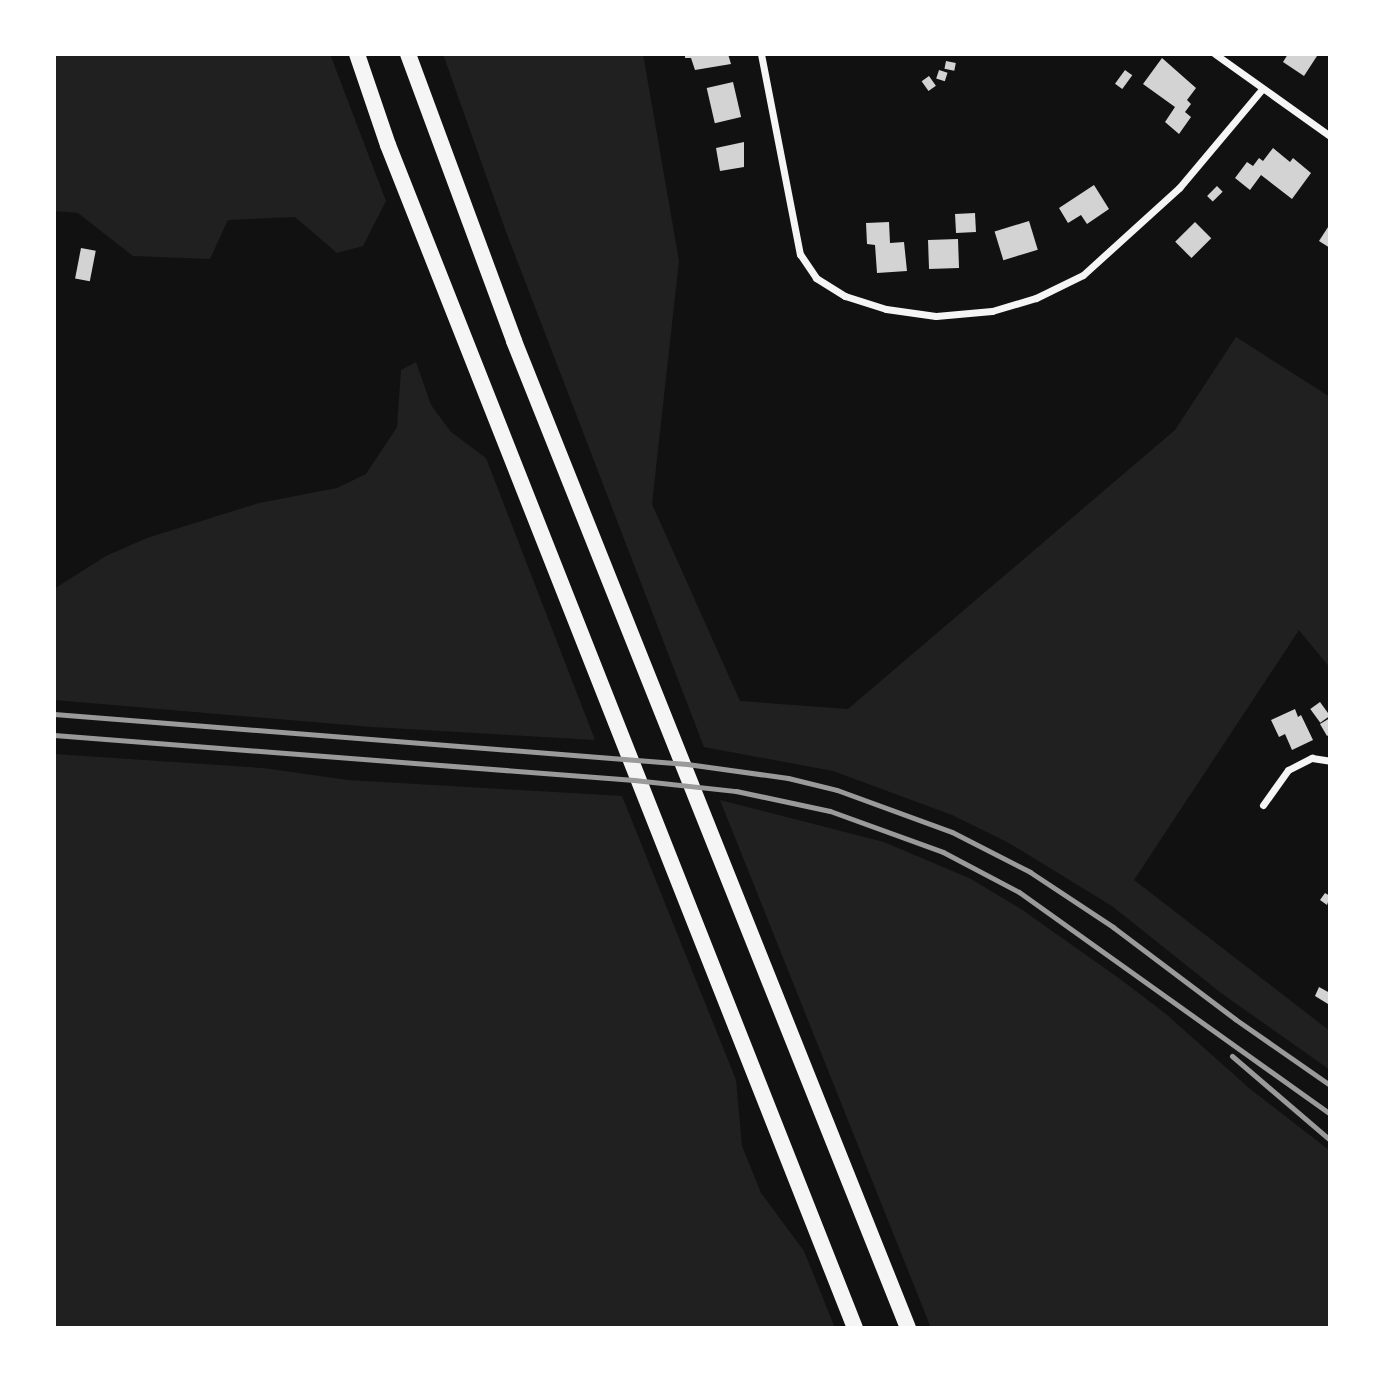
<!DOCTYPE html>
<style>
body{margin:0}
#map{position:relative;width:1384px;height:1382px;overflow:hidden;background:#111;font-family:"Work Sans",sans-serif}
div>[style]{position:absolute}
.green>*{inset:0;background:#202020}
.building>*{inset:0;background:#d3d3d3;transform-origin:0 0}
.minor>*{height:7px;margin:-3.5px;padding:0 3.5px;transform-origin:3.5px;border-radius:3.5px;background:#f5f5f5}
.motorway>*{height:16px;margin:-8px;padding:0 8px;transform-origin:8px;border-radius:8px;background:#f5f5f5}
.rail>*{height:5px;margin:-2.5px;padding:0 2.5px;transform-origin:2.5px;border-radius:2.5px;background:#9a9a9a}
span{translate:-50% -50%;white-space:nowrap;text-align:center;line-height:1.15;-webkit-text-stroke:5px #fff;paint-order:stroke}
.frame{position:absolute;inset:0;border:56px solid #fff;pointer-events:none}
</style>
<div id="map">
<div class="green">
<div style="clip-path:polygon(54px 54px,330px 54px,386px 201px,363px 246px,337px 253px,295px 217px,228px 220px,210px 259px,133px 256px,78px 213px,54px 211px)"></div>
<div style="clip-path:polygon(443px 54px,643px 54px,679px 261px,652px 504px,740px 701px,848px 709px,1175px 430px,1236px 337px,1330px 397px,1330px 668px,1299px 630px,1134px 880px,1330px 1031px,1330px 1070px,1221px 993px,1112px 906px,1009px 843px,952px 815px,833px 771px,704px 747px,505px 229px)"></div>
<div style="clip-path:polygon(416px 362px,431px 405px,451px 432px,486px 458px,595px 740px,372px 727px,54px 700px,54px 589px,106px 556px,147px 538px,259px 503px,337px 488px,366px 474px,397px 427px,401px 370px)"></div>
<div style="clip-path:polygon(54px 754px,263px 768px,348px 780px,622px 796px,736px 1080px,742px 1146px,761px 1193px,804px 1251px,835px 1328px,54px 1328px)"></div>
<div style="clip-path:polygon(720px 800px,884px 842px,971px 879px,1021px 909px,1120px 979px,1166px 1014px,1249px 1088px,1330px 1151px,1330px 1328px,931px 1328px)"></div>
</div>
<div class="building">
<div style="clip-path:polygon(685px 54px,728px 54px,731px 64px,695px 70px,691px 58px,685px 58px)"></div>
<div style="clip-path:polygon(1288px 54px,1315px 54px,1317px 56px,1304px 76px,1283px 62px)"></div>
<div style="clip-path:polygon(1162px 58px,1196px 88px,1187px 100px,1191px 104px,1185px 112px,1191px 117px,1179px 134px,1165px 122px,1175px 107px,1143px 84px)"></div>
<div style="left:946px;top:61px;width:10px;height:8px;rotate:11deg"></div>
<div style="left:939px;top:70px;width:9px;height:9px;rotate:18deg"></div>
<div style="left:1125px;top:70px;width:9px;height:17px;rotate:36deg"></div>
<div style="left:929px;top:76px;width:12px;height:9px;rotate:55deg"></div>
<div style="left:733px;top:82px;width:36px;height:27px;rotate:77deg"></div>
<div style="clip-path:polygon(744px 142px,744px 167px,720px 171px,716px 148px)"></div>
<div style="clip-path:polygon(1273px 148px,1290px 162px,1293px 158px,1311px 173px,1292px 199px,1261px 175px,1250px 190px,1235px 178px,1247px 162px,1253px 166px,1259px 158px,1263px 161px)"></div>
<div style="clip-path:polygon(1094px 185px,1109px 209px,1087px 224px,1081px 215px,1068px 223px,1059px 208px)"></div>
<div style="left:1217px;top:186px;width:8px;height:14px;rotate:45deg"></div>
<div style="left:975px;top:213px;width:19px;height:20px;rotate:87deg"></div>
<div style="left:1029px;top:221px;width:30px;height:36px;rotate:73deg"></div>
<div style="clip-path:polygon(889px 222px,890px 243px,904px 242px,907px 271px,877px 273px,875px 245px,867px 244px,866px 223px)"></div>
<div style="left:1195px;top:222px;width:23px;height:28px;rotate:45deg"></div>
<div style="clip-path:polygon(1330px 224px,1330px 248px,1319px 241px)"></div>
<div style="left:958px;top:239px;width:29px;height:30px;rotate:88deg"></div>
<div style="left:81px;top:248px;width:15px;height:31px;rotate:11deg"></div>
<div style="left:1320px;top:702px;width:17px;height:12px;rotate:54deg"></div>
<div style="clip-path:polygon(1295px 709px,1298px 717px,1301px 715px,1313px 740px,1292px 750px,1285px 734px,1279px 737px,1271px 720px)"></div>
<div style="clip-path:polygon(1330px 718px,1330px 734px,1327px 736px,1320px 724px)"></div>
<div style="clip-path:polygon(1325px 893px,1330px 896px,1327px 905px,1320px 900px)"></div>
<div style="clip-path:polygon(1319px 987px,1330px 993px,1328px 1004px,1315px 996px)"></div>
</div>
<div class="minor">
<div style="left:761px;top:54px;width:204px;rotate:79deg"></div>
<div style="left:800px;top:254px;width:29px;rotate:56deg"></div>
<div style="left:816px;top:278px;width:34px;rotate:32deg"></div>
<div style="left:845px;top:296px;width:43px;rotate:17.6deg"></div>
<div style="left:886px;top:309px;width:50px;rotate:8deg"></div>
<div style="left:936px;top:316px;width:56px;rotate:-5.1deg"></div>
<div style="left:992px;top:311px;width:46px;rotate:-16.5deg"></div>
<div style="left:1036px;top:298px;width:52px;rotate:-26.1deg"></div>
<div style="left:1083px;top:275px;width:130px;rotate:-42.2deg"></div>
<div style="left:1179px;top:188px;width:129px;rotate:-50deg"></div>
<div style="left:1215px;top:54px;width:141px;rotate:35.5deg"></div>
<div style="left:1263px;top:805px;width:43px;rotate:-54.5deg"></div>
<div style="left:1288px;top:770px;width:27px;rotate:-27deg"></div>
<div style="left:1312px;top:758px;width:18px;rotate:9deg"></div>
</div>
<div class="motorway">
<div style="left:357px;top:54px;width:96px;rotate:71.2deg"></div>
<div style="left:388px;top:145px;width:1272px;rotate:68.46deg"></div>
<div style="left:408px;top:54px;width:306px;rotate:69.7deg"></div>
<div style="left:514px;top:341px;width:1063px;rotate:68.24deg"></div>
</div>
<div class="rail">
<div style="left:54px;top:714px;width:635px;rotate:4.52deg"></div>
<div style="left:687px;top:764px;width:102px;rotate:7.9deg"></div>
<div style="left:788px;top:778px;width:50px;rotate:13.8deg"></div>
<div style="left:837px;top:790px;width:122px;rotate:20.1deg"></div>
<div style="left:952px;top:832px;width:88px;rotate:27.1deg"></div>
<div style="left:1030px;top:872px;width:100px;rotate:33.5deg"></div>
<div style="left:1113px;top:927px;width:153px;rotate:37deg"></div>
<div style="left:1235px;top:1019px;width:116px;rotate:34.8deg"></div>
<div style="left:54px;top:735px;width:582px;rotate:4.44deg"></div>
<div style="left:634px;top:780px;width:103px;rotate:6.2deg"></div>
<div style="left:736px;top:791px;width:96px;rotate:12deg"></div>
<div style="left:830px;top:811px;width:120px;rotate:19.9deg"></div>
<div style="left:943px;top:852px;width:86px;rotate:27.8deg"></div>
<div style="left:1019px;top:892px;width:382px;rotate:35.5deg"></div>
<div style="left:1232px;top:1056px;width:129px;rotate:40.6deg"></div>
</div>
<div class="frame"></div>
</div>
